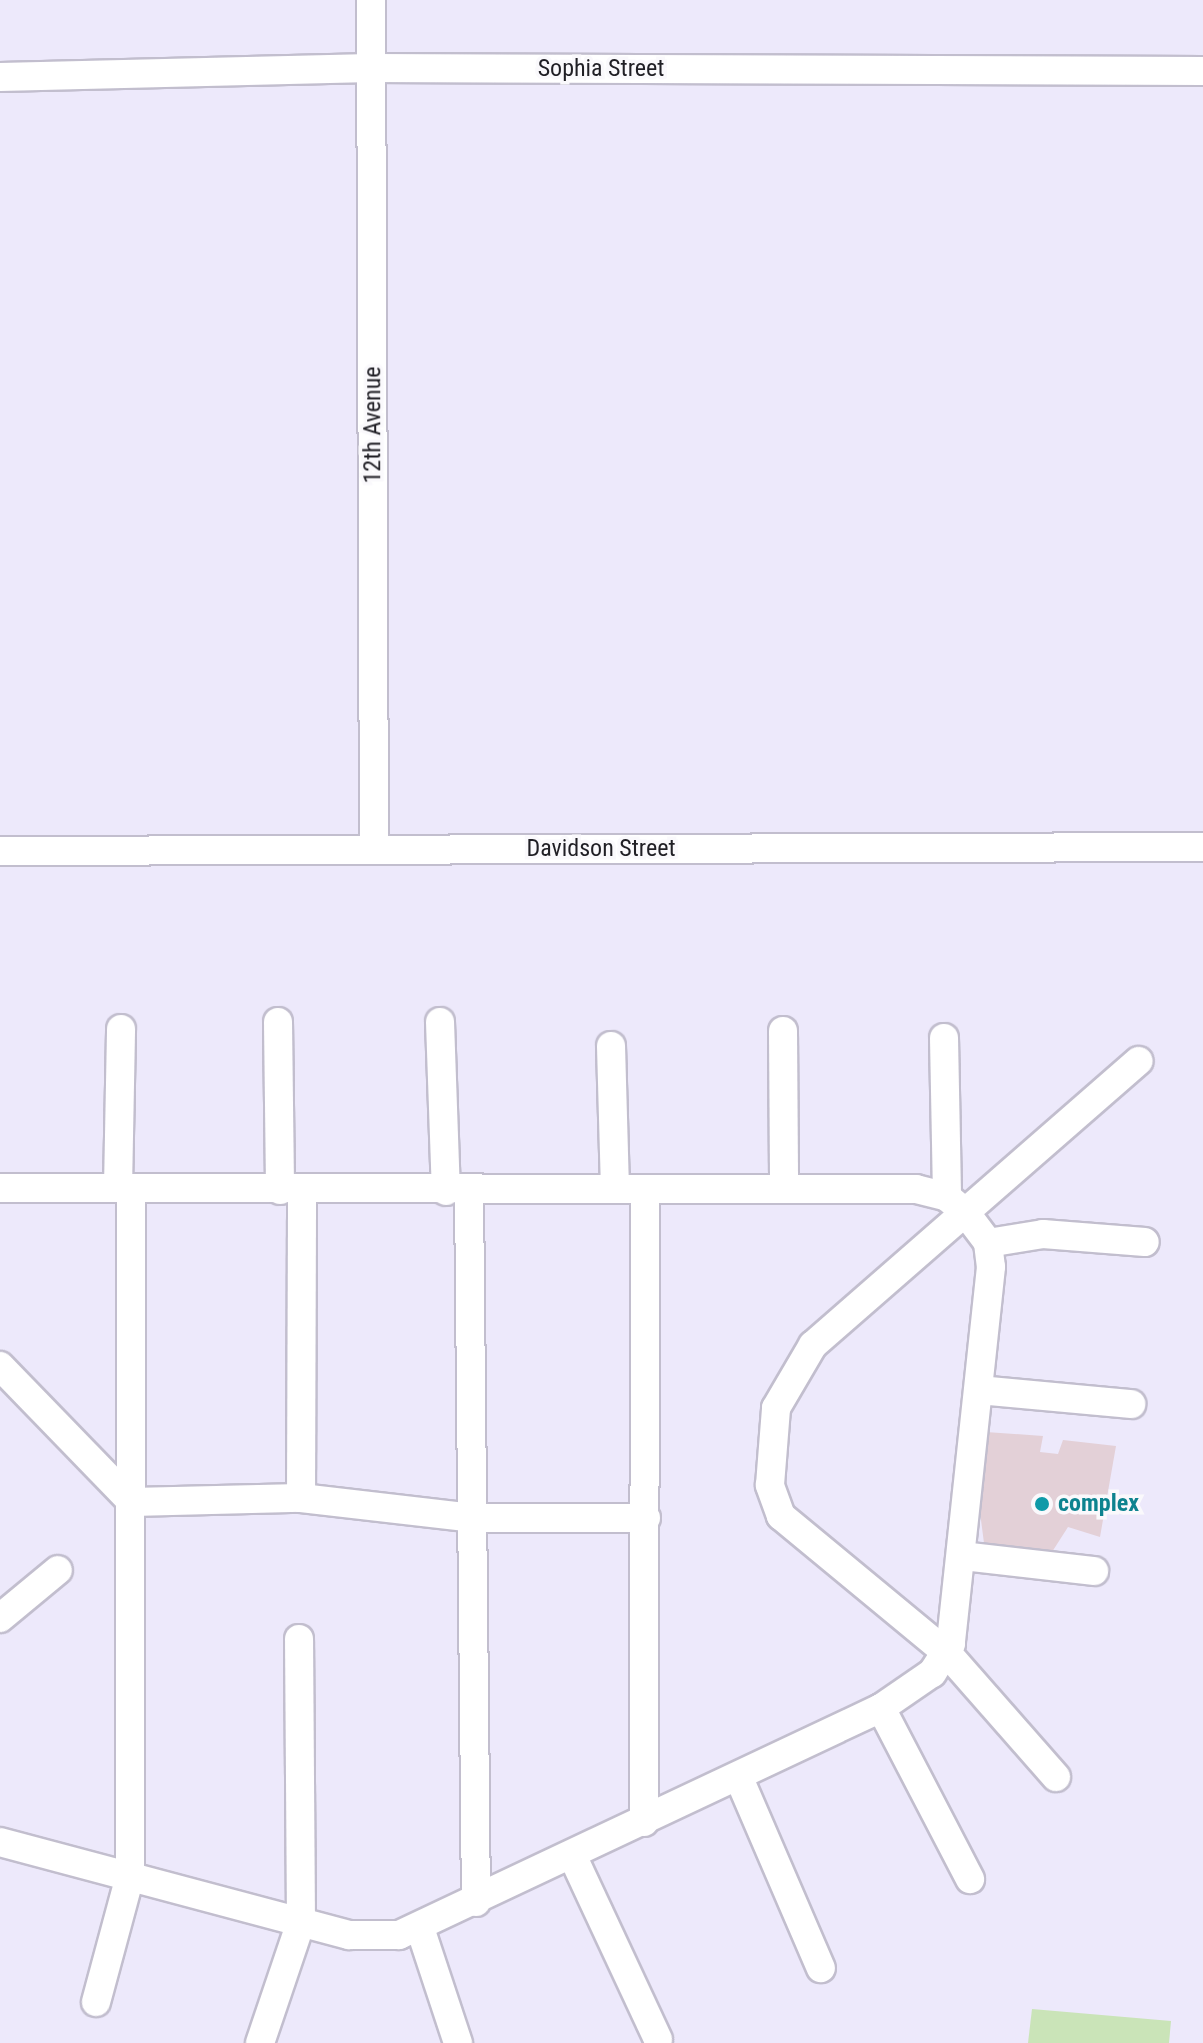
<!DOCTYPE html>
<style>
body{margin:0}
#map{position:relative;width:1203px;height:2043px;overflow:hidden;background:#ede9fb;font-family:"Roboto Condensed",sans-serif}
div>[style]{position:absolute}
.green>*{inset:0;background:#cae4b8}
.building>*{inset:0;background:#e3d0d7}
.roads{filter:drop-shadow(2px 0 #c2bece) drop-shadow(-2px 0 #c2bece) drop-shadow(0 2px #c2bece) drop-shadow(0 -2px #c2bece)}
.minor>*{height:28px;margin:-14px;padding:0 14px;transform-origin:14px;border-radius:14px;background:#fff}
.dots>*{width:22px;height:22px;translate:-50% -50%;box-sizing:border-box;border:4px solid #faf9fc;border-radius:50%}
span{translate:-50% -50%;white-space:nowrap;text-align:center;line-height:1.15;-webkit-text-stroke:7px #faf9fc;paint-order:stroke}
.street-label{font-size:24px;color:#201f25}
.culture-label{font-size:24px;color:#0d838f;font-weight:700}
.left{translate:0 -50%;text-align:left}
</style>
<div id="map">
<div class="green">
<div style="clip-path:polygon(1032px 2009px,1171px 2021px,1169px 2043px,1028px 2043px)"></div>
</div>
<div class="building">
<div style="clip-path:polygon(986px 1432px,1043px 1436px,1040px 1452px,1058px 1454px,1063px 1440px,1116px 1446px,1100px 1537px,1068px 1527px,1052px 1552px,984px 1543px,976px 1482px)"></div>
</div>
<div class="roads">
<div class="minor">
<div style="left:371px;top:0;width:849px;rotate:89.8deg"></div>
<div style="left:0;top:77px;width:371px;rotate:-1.4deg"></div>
<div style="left:371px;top:68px;width:832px;rotate:0.21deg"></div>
<div style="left:0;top:851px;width:1203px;rotate:-0.19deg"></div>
<div style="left:278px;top:1022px;width:168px;rotate:89.3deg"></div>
<div style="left:440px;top:1022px;width:169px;rotate:88deg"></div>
<div style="left:783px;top:1031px;width:157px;rotate:89.6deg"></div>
<div style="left:944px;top:1038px;width:159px;rotate:88.9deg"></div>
<div style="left:611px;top:1046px;width:143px;rotate:88.4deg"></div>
<div style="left:0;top:1188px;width:916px;rotate:0.06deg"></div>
<div style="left:916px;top:1189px;width:32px;rotate:14deg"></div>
<div style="left:947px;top:1197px;width:23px;rotate:40deg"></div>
<div style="left:965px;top:1212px;width:39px;rotate:53deg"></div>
<div style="left:988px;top:1243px;width:24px;rotate:83deg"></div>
<div style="left:991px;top:1267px;width:379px;rotate:96.1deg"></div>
<div style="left:951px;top:1644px;width:35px;rotate:123deg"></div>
<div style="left:932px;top:1673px;width:62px;rotate:145.5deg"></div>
<div style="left:881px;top:1708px;width:533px;rotate:154.78deg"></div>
<div style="left:399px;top:1935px;width:50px;rotate:180deg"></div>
<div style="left:349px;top:1935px;width:361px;rotate:-165.1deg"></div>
<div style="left:118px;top:1188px;width:159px;rotate:-88.9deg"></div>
<div style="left:469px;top:1191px;width:711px;rotate:89.44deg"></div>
<div style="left:988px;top:1243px;width:56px;rotate:-9.3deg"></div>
<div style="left:1043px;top:1234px;width:102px;rotate:4.5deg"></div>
<div style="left:0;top:1366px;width:190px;rotate:45.9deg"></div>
<div style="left:132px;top:1502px;width:169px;rotate:-1.4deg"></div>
<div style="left:301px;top:1498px;width:175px;rotate:6.6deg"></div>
<div style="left:475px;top:1518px;width:171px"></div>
<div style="left:979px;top:1390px;width:153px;rotate:5.3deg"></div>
<div style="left:301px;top:1498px;width:307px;rotate:-89.8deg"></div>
<div style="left:962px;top:1556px;width:133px;rotate:6.5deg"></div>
<div style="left:0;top:1618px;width:75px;rotate:-39.6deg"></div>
<div style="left:881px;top:1708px;width:193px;rotate:62.5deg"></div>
<div style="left:1056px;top:1777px;width:164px;rotate:-131.3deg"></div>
<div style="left:948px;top:1654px;width:217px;rotate:-140.4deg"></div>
<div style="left:781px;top:1516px;width:33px;rotate:-110deg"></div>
<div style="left:770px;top:1485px;width:77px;rotate:-85.5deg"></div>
<div style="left:776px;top:1408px;width:73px;rotate:-59.6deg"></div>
<div style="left:813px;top:1345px;width:432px;rotate:-41.1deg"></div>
<div style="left:739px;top:1778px;width:207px;rotate:66.7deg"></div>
<div style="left:644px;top:1822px;width:632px;rotate:-89.91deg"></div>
<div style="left:573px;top:1857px;width:201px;rotate:65deg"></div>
<div style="left:420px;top:1928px;width:121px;rotate:71.7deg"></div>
<div style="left:96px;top:2002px;width:131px;rotate:-74.9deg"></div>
<div style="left:130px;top:1876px;width:687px;rotate:-89.92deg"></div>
<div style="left:260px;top:2043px;width:128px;rotate:-71.3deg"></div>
<div style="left:301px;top:1922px;width:283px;rotate:-90.4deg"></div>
</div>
</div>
<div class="dots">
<div style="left:1042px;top:1504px;background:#0f9aa8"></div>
</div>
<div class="street-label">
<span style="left:601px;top:69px">Sophia Street</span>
<span style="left:373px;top:425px;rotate:-90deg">12th Avenue</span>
<span style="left:601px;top:849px">Davidson Street</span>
</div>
<div class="culture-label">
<span class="left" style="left:1058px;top:1504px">complex</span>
</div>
</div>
